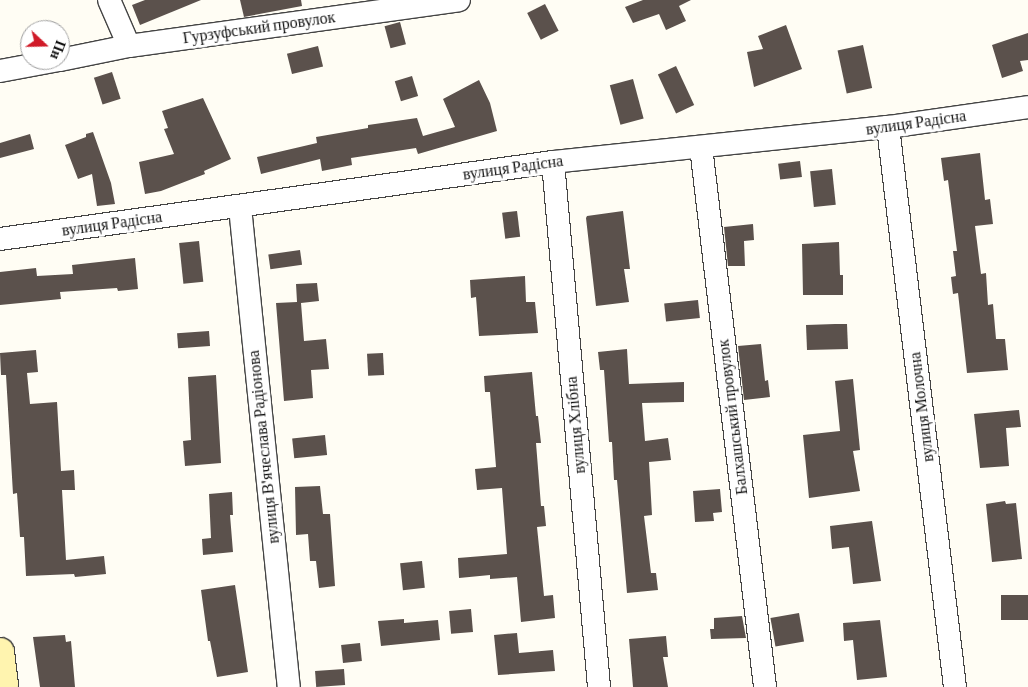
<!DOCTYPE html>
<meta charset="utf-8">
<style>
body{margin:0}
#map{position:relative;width:1028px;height:687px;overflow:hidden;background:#fffdf4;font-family:"Crimson Pro",serif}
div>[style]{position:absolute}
.building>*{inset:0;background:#5b514c;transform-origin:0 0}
.roads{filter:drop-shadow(1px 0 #444) drop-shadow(-1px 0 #444) drop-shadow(0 1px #444) drop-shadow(0 -1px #444)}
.street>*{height:22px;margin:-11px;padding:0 11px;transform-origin:11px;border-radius:11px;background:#fff}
.secondary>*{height:28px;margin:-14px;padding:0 14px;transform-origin:14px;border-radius:14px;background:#fff4af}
span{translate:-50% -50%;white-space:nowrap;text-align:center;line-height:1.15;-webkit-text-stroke:5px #fff;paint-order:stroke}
.street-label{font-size:16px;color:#111}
.north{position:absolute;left:20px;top:20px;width:50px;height:50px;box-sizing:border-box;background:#fff;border:1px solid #a0a0a0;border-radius:50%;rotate:111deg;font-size:14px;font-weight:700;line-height:20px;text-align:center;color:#111}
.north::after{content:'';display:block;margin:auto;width:18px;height:22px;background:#d01a28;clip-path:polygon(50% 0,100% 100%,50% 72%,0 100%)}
</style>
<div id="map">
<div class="building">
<div style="clip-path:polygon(145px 0,201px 0,140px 25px,132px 5px)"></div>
<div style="clip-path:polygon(240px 0,301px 0,302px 6px,244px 17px)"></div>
<div style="clip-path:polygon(643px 0,691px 0,679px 6px,686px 21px,666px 30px,659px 14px,633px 23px,625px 7px)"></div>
<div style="left:545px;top:4px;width:30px;height:20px;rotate:63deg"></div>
<div style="left:400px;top:22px;width:23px;height:16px;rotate:75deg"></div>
<div style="clip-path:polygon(786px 25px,802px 69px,754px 87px,747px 52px,763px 49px,758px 36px)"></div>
<div style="clip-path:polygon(1028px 33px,1028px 60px,1020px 61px,1023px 71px,1002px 78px,992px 45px)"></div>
<div style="left:863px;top:45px;width:44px;height:26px;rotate:78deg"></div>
<div style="left:318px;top:46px;width:21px;height:32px;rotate:76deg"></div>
<div style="left:676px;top:66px;width:43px;height:20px;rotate:65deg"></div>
<div style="left:112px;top:72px;width:28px;height:19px;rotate:72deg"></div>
<div style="left:412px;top:76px;width:21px;height:18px;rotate:73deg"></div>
<div style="left:633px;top:79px;width:41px;height:24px;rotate:75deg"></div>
<div style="clip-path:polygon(479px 80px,490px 103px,497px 131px,418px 154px,416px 148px,351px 158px,352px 165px,322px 171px,320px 159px,261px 174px,257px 157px,317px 143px,316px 137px,368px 128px,368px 125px,417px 118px,423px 136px,455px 127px,443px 99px)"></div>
<div style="clip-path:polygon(203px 98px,231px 159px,204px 171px,205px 174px,161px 191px,145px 194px,139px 162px,174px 154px,164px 129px,168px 128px,162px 111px)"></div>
<div style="clip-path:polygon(93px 132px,111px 183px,115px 204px,97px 206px,92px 174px,78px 179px,65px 145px,86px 137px,86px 134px)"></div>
<div style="clip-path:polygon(30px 134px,34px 149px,0 158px,0 143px)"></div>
<div style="clip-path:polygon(980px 153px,985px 200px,990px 199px,993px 224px,975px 226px,981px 274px,986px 273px,988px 305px,993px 304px,996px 339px,1005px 339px,1008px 370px,967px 373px,958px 293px,953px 294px,951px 277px,956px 276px,953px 251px,957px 251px,948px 180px,944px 181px,941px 158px)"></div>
<div style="left:800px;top:161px;width:16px;height:22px;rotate:83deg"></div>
<div style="left:832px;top:169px;width:36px;height:22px;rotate:84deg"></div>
<div style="left:517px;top:211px;width:26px;height:15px;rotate:83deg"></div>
<div style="clip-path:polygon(623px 211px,630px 269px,624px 269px,629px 302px,596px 306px,586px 218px,587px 216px)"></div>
<div style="clip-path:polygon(753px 224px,754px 240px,744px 241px,745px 266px,728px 266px,724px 227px)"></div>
<div style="left:199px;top:241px;width:41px;height:20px;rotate:84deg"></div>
<div style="clip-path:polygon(839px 242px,840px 275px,843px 275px,843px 295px,803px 295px,802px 244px)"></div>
<div style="left:300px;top:250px;width:15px;height:32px;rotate:82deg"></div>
<div style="clip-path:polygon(135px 258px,138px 289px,118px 291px,117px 288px,60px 292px,61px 299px,0 305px,0 272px,36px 268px,37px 276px,73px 274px,72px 265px)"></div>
<div style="clip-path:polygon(525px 276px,526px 302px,535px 302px,538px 333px,479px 336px,476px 297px,471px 298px,470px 280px)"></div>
<div style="clip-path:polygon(317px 283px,319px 301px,301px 303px,304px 341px,326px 339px,329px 369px,311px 370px,313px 398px,284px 401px,276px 303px,297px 302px,296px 284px)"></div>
<div style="left:698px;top:300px;width:18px;height:34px;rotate:84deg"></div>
<div style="clip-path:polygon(835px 324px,847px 324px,848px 349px,807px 350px,806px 325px)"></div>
<div style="left:209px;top:331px;width:15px;height:32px;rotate:86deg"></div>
<div style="clip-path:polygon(761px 344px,765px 381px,768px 380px,770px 397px,744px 400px,738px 346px)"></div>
<div style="clip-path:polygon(627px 349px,629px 384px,684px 382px,684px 402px,642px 403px,645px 441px,668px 438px,671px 460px,649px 462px,652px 515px,644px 516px,651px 573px,656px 573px,658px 590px,627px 593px,617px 480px,614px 480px,612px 442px,609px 442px,604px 370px,600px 370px,598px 352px)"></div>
<div style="clip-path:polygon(36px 350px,38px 372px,27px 373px,30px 404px,57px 402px,61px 471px,74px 470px,75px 490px,62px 490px,66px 560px,104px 556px,106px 574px,75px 577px,74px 574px,26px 576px,24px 537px,20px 537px,17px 493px,13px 494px,6px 375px,1px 375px,0 353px)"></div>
<div style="left:383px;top:353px;width:22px;height:16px;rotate:87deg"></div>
<div style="clip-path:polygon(532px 372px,536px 416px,538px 416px,541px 443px,536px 443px,541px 506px,544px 506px,546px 526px,537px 527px,544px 596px,553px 595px,555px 618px,521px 622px,517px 577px,490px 579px,490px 575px,459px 578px,458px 558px,507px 554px,502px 488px,477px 490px,475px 469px,496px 467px,490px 392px,485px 392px,484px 376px)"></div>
<div style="clip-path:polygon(216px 375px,221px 463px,185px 466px,183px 441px,191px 440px,188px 377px)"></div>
<div style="clip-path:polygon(853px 379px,860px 450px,853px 451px,860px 491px,809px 498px,803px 435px,840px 431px,835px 381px)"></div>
<div style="clip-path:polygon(1019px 410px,1021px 427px,1006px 428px,1009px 466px,980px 468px,974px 414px)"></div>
<div style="left:325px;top:435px;width:20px;height:33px;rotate:84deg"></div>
<div style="clip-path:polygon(320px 486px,323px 514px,330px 514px,335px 586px,319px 588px,316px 561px,310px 561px,308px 534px,296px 535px,295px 487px)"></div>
<div style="clip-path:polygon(720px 489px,722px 512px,713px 513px,714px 521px,695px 522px,693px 491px)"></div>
<div style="clip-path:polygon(232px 492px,233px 515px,230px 515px,233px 552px,203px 555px,202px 539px,211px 538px,209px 494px)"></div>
<div style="clip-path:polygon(1005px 501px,1006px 504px,1016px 503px,1022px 559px,992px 562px,986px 504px)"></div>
<div style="clip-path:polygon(872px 521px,881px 581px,853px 584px,849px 547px,832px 549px,830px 526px)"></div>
<div style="left:422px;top:561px;width:27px;height:22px;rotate:84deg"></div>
<div style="clip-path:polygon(235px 585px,248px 672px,217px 677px,210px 641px,208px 641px,201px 590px)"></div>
<div style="left:1028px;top:595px;width:25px;height:27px;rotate:90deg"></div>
<div style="left:471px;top:609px;width:23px;height:22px;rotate:85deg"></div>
<div style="left:799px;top:613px;width:29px;height:29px;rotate:80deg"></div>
<div style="clip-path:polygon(742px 616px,746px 638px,711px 639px,710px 629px,714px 629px,714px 618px)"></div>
<div style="clip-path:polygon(404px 619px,404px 623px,438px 620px,440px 640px,381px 646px,378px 621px)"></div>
<div style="clip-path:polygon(880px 620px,887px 677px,857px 680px,853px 640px,844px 641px,843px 623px)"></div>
<div style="clip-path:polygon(517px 633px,519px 653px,553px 650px,555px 671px,498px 675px,494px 635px)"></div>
<div style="clip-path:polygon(65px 635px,66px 642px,71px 641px,75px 687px,40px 687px,33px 637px)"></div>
<div style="clip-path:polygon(666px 636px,668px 657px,663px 657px,668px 687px,633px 687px,629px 639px)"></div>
<div style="left:360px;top:643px;width:18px;height:19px;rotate:84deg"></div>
<div style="left:344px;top:669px;width:16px;height:29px;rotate:86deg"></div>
</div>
<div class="roads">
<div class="street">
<div style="left:109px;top:0;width:50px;rotate:66.5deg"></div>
<div style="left:60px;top:60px;width:70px;rotate:-11.5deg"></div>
<div style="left:129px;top:46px;width:333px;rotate:-7.9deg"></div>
<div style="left:0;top:71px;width:60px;rotate:-10.6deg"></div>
<div style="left:888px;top:127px;width:564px;rotate:83.18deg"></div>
<div style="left:701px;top:147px;width:544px;rotate:83.24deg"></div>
<div style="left:553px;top:162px;width:527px;rotate:84.99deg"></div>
<div style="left:240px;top:207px;width:482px;rotate:84.2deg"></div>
<div style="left:0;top:239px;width:558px;rotate:-7.93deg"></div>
<div style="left:553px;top:162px;width:337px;rotate:-6deg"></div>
<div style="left:888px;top:127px;width:141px;rotate:-8.1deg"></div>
</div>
<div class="secondary">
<div style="left:0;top:652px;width:35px;rotate:83deg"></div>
</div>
</div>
<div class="street-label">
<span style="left:259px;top:28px;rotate:-8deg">Гурзуфський провулок</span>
<span style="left:916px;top:123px;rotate:-8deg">вулиця Радісна</span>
<span style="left:513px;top:168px;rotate:-8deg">вулиця Радісна</span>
<span style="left:112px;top:224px;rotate:-8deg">вулиця Радісна</span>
<span style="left:922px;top:407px;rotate:-97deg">вулиця Молочна</span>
<span style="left:733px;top:417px;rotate:-97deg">Балхашський провулок</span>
<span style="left:576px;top:425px;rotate:-95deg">вулиця Хлібна</span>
<span style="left:264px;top:447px;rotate:-96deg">вулиця В'ячеслава Радіонова</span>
</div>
<div class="north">Пн</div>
</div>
